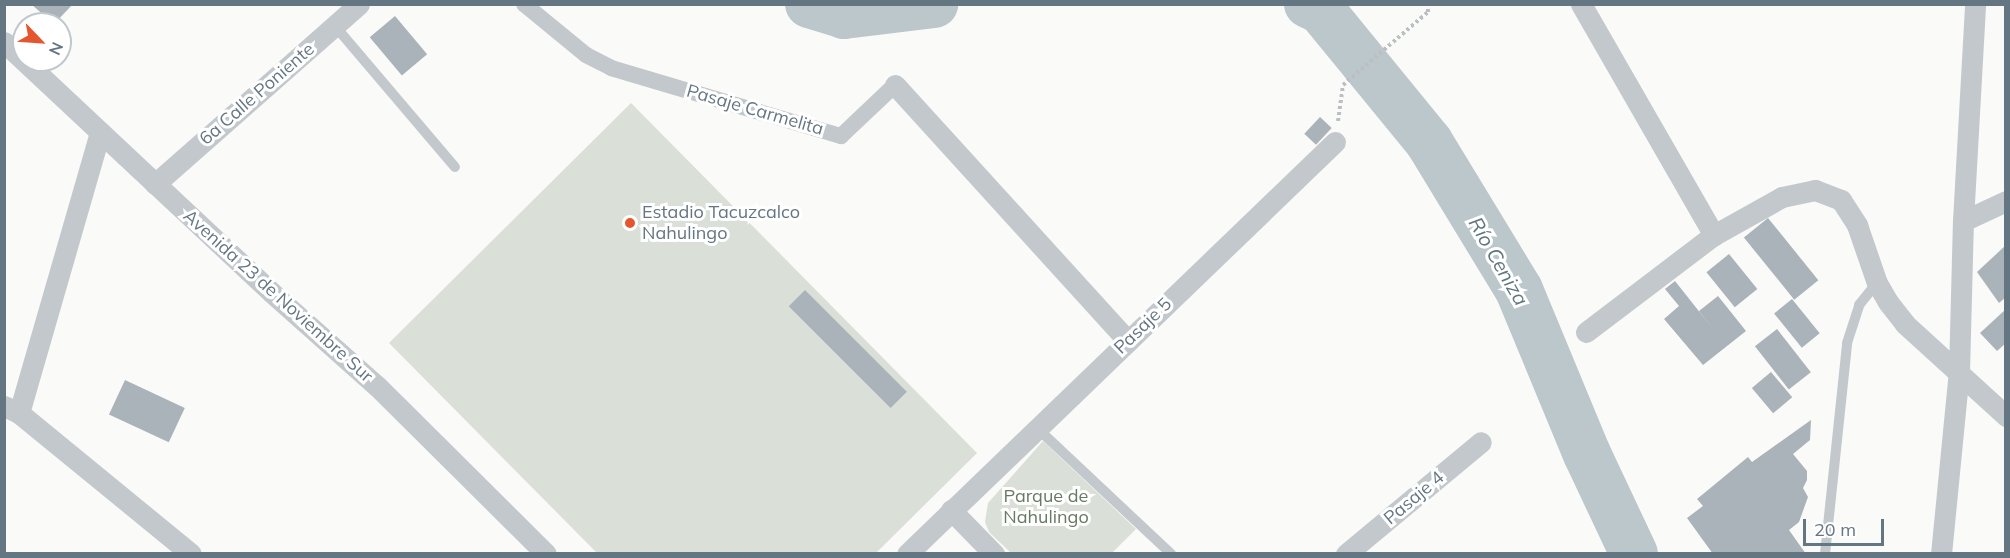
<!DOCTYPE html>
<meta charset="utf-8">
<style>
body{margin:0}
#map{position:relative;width:2010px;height:558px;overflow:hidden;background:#fafaf8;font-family:Mulish,sans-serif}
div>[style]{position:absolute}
.green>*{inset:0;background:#dadfd7}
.river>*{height:48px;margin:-24px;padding:0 24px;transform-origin:24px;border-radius:24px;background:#bbc7cb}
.building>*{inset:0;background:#aab3b9;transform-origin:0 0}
.path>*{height:4px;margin-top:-2px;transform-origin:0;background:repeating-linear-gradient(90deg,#bbbfc2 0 3px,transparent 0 6px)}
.service>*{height:10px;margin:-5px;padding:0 5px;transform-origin:5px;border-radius:5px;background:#c3c8cc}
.pedestrian>*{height:16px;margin:-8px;padding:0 8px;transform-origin:8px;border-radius:8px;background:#c3c8cc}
.minor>*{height:21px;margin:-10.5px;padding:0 10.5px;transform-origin:10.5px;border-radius:10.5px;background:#c3c8cc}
.dots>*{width:16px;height:16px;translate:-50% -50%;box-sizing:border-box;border:3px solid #fff;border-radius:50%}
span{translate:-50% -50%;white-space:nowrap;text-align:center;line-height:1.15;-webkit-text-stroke:6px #fff;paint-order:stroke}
.street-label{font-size:18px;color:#657683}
.poi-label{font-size:18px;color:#657683}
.left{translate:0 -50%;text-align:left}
.park-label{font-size:18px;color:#687a64}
.water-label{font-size:20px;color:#60757c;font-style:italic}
.frame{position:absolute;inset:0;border:6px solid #657683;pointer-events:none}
.north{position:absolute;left:12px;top:12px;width:60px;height:60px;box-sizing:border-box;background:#fff;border:2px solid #c1c8cd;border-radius:50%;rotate:115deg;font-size:16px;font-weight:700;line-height:24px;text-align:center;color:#657683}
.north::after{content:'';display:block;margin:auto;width:21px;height:27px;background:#e4572e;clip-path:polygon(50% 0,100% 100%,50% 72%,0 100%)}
.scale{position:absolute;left:1803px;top:519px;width:81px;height:27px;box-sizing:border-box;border:3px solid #657683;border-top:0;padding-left:8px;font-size:18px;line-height:21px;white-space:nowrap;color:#657683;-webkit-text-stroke:4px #fff;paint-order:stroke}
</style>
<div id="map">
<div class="green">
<div style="clip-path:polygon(631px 103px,977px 453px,876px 553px,597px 553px,389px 343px)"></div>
<div style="clip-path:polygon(1043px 441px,1136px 529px,1112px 553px,1011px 553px,989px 532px,985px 522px,988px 503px)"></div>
</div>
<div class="river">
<div style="left:809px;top:4px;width:37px;rotate:17deg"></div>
<div style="left:844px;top:15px;width:91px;rotate:-7deg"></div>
<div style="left:1308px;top:4px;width:14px;rotate:25deg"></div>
<div style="left:1321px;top:10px;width:171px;rotate:50.7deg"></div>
<div style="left:1429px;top:142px;width:173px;rotate:58.7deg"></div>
<div style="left:1519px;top:290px;width:178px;rotate:67.5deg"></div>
<div style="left:1587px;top:454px;width:110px;rotate:64.8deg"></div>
</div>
<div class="building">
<div style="clip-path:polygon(31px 4px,73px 4px,54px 24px)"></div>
<div style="left:395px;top:16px;width:50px;height:33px;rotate:50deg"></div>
<div style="left:1320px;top:117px;width:16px;height:23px;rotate:43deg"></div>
<div style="left:1768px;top:218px;width:80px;height:31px;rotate:51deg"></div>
<div style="clip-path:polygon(2006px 245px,2006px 297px,1999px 303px,1977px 272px)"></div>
<div style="left:1729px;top:254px;width:45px;height:29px;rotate:51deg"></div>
<div style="clip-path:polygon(1675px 281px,1713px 329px,1699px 311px,1718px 296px,1746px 331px,1703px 365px,1664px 319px,1679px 306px,1665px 289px)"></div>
<div style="left:805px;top:290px;width:144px;height:23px;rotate:45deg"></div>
<div style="left:1792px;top:299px;width:44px;height:23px;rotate:51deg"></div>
<div style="clip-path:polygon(2006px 309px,2006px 343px,1997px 351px,1980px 333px)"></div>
<div style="left:1777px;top:329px;width:55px;height:28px;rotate:52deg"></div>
<div style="left:1771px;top:372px;width:33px;height:25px;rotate:50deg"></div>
<div style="left:125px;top:380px;width:66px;height:38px;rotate:25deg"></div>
<div style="clip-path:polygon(1811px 420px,1810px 440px,1793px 454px,1807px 471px,1807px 480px,1803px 488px,1808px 497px,1799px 522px,1789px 530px,1806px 554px,1713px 554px,1687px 518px,1703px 506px,1697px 499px,1748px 457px,1752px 462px)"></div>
</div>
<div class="path">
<div style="left:1338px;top:121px;width:36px;rotate:-82deg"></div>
<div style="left:1343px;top:85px;width:112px;rotate:-40.7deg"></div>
<div style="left:1428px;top:12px;width:8px;rotate:-90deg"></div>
</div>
<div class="service">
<div style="left:335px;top:26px;width:185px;rotate:49.6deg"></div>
<div style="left:1037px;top:428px;width:184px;rotate:43.2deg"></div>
<div style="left:1825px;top:554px;width:212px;rotate:-84deg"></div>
<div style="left:1847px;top:343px;width:40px;rotate:-72deg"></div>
<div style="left:1859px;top:305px;width:28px;rotate:-51deg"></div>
</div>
<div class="pedestrian">
<div style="left:524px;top:4px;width:80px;rotate:39.4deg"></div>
<div style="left:586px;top:55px;width:28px;rotate:27deg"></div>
<div style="left:611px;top:68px;width:240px;rotate:16.5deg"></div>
<div style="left:841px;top:136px;width:74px;rotate:-43.4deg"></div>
</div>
<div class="minor">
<div style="left:1581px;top:4px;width:267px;rotate:60.1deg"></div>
<div style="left:1714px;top:235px;width:78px;rotate:-29.2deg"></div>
<div style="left:1782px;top:197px;width:34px;rotate:-12deg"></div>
<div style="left:1815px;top:190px;width:28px;rotate:21deg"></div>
<div style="left:1841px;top:200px;width:30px;rotate:57deg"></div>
<div style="left:1857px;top:225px;width:61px;rotate:71deg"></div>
<div style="left:1877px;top:283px;width:22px;rotate:60deg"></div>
<div style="left:1888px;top:302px;width:28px;rotate:52deg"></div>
<div style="left:1905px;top:324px;width:137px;rotate:42.3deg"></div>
<div style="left:4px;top:42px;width:366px;rotate:43.1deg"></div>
<div style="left:271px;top:292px;width:142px;rotate:41.6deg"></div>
<div style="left:377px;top:386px;width:238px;rotate:44.8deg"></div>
<div style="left:895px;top:85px;width:346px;rotate:47.7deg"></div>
<div style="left:155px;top:184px;width:272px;rotate:-41.4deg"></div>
<div style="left:1963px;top:221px;width:47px;rotate:-24.9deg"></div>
<div style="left:1586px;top:332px;width:161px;rotate:-37.2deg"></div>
<div style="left:4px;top:406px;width:17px;rotate:25deg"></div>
<div style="left:19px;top:413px;width:222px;rotate:39.3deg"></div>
<div style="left:19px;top:413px;width:292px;rotate:-73.9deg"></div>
<div style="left:951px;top:510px;width:62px;rotate:45.7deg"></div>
<div style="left:907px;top:554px;width:594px;rotate:-43.91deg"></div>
<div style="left:1346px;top:554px;width:175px;rotate:-39.7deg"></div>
<div style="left:1941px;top:554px;width:183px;rotate:-84.4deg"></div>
<div style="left:1959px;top:372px;width:151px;rotate:-88.5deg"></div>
<div style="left:1963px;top:221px;width:217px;rotate:-86.8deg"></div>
</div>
<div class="dots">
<div style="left:630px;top:223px;background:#e4572e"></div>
</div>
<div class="street-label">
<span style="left:257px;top:94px;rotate:-41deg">6a Calle Poniente</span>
<span style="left:755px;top:110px;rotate:16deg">Pasaje Carmelita</span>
<span style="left:278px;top:296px;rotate:42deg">Avenida 23 de Noviembre Sur</span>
<span style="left:1143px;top:326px;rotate:-44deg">Pasaje 5</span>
<span style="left:1414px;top:498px;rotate:-40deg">Pasaje 4</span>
</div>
<div class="poi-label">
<span class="left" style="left:642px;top:223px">Estadio Tacuzcalco<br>Nahulingo</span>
</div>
<div class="park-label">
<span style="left:1046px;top:507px">Parque de<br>Nahulingo</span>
</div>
<div class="water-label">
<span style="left:1499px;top:261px;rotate:60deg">Río Ceniza</span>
</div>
<div class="frame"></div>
<div class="north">N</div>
<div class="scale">20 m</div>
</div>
